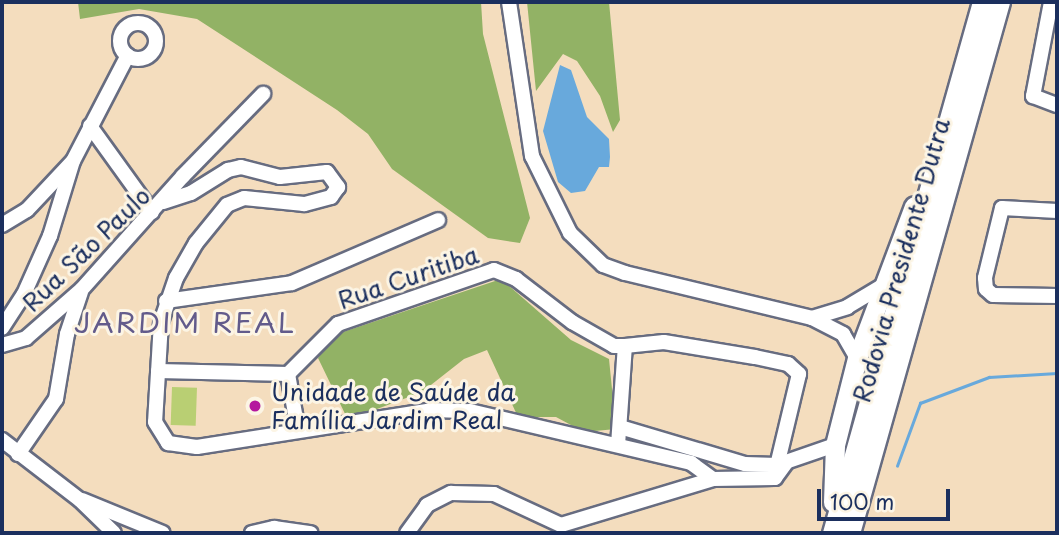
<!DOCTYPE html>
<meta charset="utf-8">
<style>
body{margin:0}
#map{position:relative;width:1059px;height:535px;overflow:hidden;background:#f4ddbe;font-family:"Playpen Sans",sans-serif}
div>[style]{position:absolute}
.green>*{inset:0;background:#b9cf73;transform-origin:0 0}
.forest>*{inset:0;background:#92b265}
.water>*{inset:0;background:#68a9dc}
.stream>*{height:2.5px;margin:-1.25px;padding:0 1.25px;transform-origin:1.25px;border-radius:1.25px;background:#68a9dc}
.roads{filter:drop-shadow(2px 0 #676c80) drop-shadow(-2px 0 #676c80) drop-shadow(0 2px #676c80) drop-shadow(0 -2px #676c80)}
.minor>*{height:14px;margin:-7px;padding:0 7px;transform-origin:7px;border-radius:7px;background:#fff}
.minor>.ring{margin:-7px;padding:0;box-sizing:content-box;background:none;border:14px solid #fff;border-radius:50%}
.highway>*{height:19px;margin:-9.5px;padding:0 9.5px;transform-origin:9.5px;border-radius:9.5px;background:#fff}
.dots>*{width:19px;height:19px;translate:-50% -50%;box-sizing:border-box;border:4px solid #fcf5e5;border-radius:50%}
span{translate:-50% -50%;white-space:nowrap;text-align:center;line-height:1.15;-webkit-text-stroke:6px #fcf5e5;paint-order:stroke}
.street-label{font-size:24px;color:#1b2f5e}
.poi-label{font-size:24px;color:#1b2f5e}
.left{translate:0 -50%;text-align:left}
.quarter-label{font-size:28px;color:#625b8b;letter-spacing:2px}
.frame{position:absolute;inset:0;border:4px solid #1b2f5e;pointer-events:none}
.scale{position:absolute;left:817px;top:489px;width:133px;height:32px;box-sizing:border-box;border:4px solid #1b2f5e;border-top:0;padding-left:9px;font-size:21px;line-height:24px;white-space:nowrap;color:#1b2f5e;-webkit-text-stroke:5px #fcf5e5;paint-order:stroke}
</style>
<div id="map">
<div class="green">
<div style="left:172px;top:387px;width:25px;height:38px;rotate:2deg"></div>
</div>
<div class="forest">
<div style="clip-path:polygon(78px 2px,481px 2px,483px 34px,530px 218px,520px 243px,488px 238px,392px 169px,368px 134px,337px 110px,197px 19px,139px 9px,80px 19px)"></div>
<div style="clip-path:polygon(527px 2px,609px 2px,620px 120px,613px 132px,600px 96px,577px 61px,563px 54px,536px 91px)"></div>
<div style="clip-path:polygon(501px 279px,571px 340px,609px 359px,616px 429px,584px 432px,556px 417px,518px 417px,487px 350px,464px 359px,422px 392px,348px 420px,318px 358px,334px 335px)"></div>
</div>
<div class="water">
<div style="clip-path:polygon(560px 65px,571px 70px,587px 117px,609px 139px,610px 157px,609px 167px,599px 167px,585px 191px,571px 193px,558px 182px,543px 131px)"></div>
</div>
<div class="stream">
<div style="left:897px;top:466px;width:67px;rotate:-69.9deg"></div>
<div style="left:920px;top:403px;width:74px;rotate:-20.6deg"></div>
<div style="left:989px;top:377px;width:68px;rotate:-3.4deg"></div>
</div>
<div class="roads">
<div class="minor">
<div style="left:509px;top:2px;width:156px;rotate:81.5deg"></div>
<div style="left:532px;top:156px;width:86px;rotate:63.7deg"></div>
<div style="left:570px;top:233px;width:46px;rotate:44.1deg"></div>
<div style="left:603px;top:265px;width:23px;rotate:20deg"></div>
<div style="left:625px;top:273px;width:192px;rotate:13.5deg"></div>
<div style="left:812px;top:318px;width:35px;rotate:27deg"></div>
<div style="left:843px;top:334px;width:28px;rotate:60deg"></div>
<div style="left:1051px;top:2px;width:96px;rotate:100.8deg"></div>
<div style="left:1033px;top:96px;width:26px;rotate:21deg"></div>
<div class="ring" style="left:120px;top:23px;width:22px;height:22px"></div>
<div style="left:90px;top:126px;width:106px;rotate:54.2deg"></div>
<div style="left:163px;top:202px;width:29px;rotate:-18deg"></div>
<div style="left:191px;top:193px;width:44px;rotate:-31.9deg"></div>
<div style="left:228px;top:170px;width:13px;rotate:-13deg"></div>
<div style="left:241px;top:167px;width:40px;rotate:14.4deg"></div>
<div style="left:280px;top:177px;width:47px;rotate:-6.1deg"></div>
<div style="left:327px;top:172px;width:19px;rotate:54deg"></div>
<div style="left:338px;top:187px;width:12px;rotate:125deg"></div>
<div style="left:331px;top:197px;width:28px;rotate:165deg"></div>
<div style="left:304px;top:204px;width:60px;rotate:-174.3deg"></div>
<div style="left:244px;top:198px;width:18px;rotate:158deg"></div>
<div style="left:227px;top:205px;width:49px;rotate:129.2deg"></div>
<div style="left:196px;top:243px;width:40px;rotate:119.7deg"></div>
<div style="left:176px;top:278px;width:46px;rotate:108.8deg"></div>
<div style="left:161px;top:322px;width:100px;rotate:93.4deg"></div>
<div style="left:155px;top:422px;width:25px;rotate:58deg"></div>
<div style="left:168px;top:443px;width:29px;rotate:8deg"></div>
<div style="left:197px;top:447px;width:239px;rotate:-8.9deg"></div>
<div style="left:433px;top:410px;width:37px;rotate:2deg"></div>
<div style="left:470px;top:411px;width:227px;rotate:13.2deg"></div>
<div style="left:691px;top:463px;width:27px;rotate:36deg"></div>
<div style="left:1057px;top:211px;width:55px;rotate:-176.9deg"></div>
<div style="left:1002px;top:208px;width:72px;rotate:103.7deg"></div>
<div style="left:985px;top:278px;width:11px;rotate:85deg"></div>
<div style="left:986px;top:289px;width:9px;rotate:41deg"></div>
<div style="left:993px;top:295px;width:64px;rotate:0.9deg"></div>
<div style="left:2px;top:225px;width:29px;rotate:-31deg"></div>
<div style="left:27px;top:210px;width:66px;rotate:-46.8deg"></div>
<div style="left:166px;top:301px;width:127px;rotate:-8.1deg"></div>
<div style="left:292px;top:283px;width:159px;rotate:-23.3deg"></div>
<div style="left:812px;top:318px;width:37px;rotate:-17deg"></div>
<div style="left:847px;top:307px;width:39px;rotate:-31deg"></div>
<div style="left:2px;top:328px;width:40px;rotate:-57.1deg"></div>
<div style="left:24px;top:294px;width:64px;rotate:-65.9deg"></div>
<div style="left:50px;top:236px;width:78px;rotate:-73deg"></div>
<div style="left:73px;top:161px;width:119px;rotate:-62.6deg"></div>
<div style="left:2px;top:345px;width:25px;rotate:-16deg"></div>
<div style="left:26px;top:338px;width:74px;rotate:-41.2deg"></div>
<div style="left:82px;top:289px;width:152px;rotate:-48.2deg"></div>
<div style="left:183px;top:176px;width:115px;rotate:-45.7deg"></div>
<div style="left:158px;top:371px;width:130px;rotate:1.3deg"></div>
<div style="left:288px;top:374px;width:71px;rotate:-45deg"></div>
<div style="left:338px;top:324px;width:165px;rotate:-19.1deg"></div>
<div style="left:494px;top:270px;width:24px;rotate:22deg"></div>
<div style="left:516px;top:279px;width:71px;rotate:37.5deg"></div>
<div style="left:572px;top:322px;width:48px;rotate:29.7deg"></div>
<div style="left:614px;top:346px;width:11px"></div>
<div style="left:288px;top:374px;width:57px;rotate:79.9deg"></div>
<div style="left:620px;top:427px;width:130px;rotate:16.5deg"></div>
<div style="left:745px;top:464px;width:32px;rotate:2deg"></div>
<div style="left:777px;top:465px;width:61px;rotate:-19deg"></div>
<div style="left:2px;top:440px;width:98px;rotate:37.6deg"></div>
<div style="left:80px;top:500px;width:47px;rotate:44.1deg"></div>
<div style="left:618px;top:445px;width:99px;rotate:-86deg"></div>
<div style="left:625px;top:346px;width:39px;rotate:-6deg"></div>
<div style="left:664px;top:342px;width:92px;rotate:9.4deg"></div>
<div style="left:755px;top:357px;width:34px;rotate:12deg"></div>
<div style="left:788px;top:364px;width:15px;rotate:42deg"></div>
<div style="left:799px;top:374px;width:103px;rotate:103.5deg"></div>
<div style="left:18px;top:454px;width:67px;rotate:-55.4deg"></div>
<div style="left:56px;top:399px;width:66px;rotate:-80.4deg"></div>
<div style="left:67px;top:334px;width:44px;rotate:-71.6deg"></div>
<div style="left:82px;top:500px;width:87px;rotate:22.2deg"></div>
<div style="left:252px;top:533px;width:23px;rotate:-13deg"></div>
<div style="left:274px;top:528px;width:37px;rotate:8deg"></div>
<div style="left:407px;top:533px;width:34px;rotate:-54deg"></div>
<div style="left:427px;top:505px;width:27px;rotate:-27deg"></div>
<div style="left:451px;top:493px;width:43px;rotate:1.3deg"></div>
<div style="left:494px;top:494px;width:74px;rotate:24.8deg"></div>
<div style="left:561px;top:525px;width:159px;rotate:-16.8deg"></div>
<div style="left:713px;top:479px;width:62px;rotate:-0.9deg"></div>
<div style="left:775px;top:478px;width:19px;rotate:-54deg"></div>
</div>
<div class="highway">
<div style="left:833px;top:502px;width:57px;rotate:-88deg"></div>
<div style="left:835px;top:445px;width:90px;rotate:-75.8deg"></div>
<div style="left:857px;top:358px;width:162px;rotate:-69.4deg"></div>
<div style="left:832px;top:533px;width:552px;rotate:-74.23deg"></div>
<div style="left:850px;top:533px;width:552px;rotate:-74.23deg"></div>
</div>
</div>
<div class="dots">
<div style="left:255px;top:406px;background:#b5179e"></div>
</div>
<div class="street-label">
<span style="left:86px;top:249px;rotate:-44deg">Rua São Paulo</span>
<span style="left:901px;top:260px;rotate:-74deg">Rodovia Presidente Dutra</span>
<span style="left:408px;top:277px;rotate:-19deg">Rua Curitiba</span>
</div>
<div class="poi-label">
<span class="left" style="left:271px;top:406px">Unidade de Saúde da<br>Família Jardim Real</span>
</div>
<div class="quarter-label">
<span style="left:185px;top:322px">JARDIM REAL</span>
</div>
<div class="frame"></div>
<div class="scale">100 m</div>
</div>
